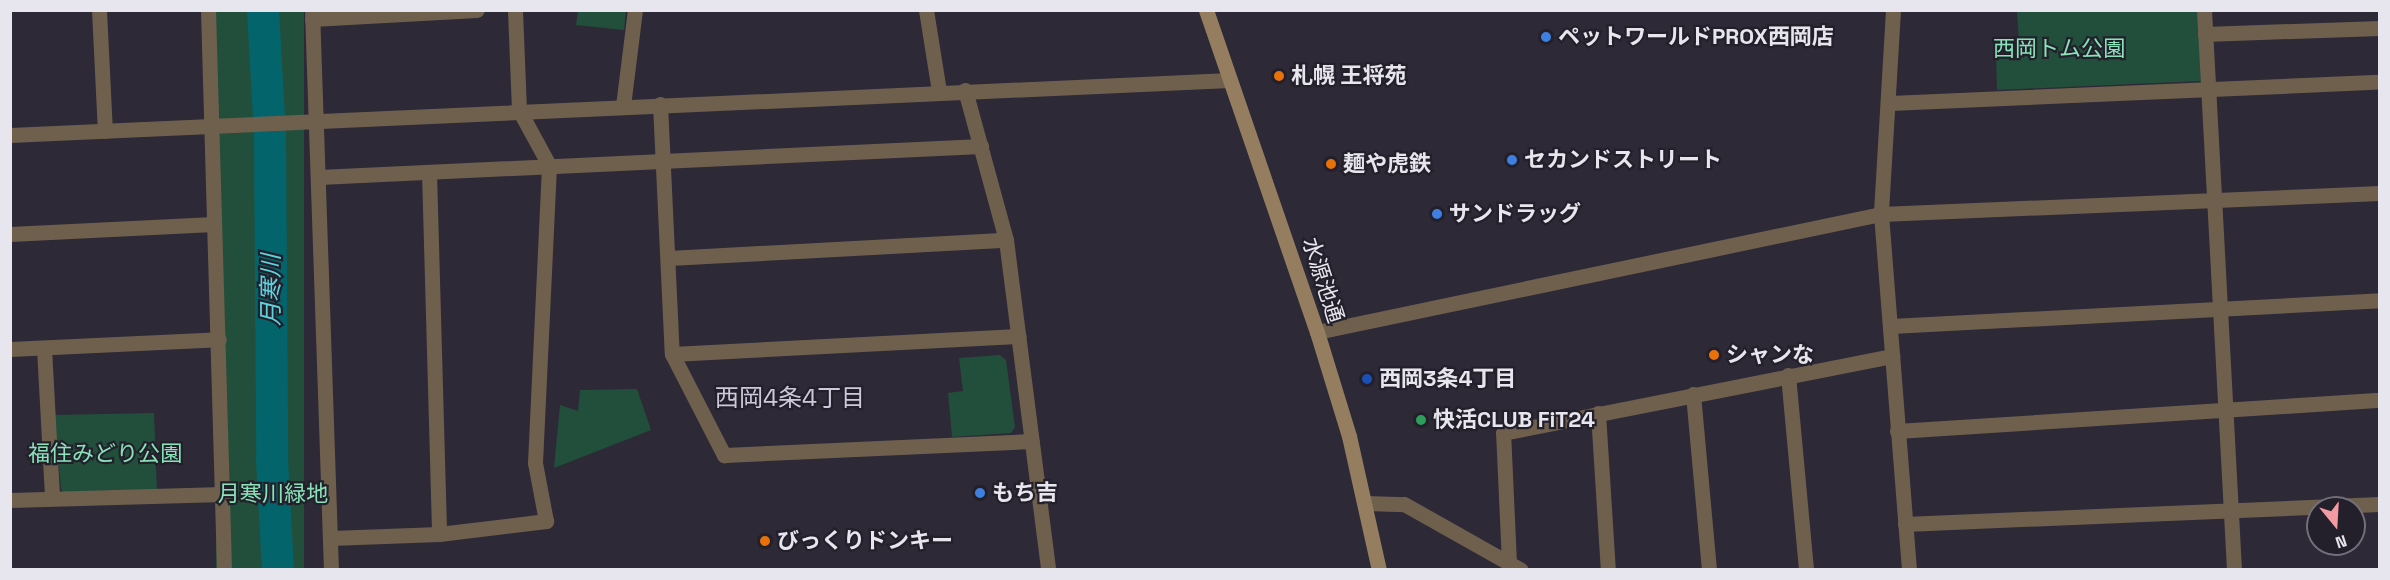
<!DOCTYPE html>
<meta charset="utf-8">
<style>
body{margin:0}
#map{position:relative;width:2390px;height:580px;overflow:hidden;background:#2d2936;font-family:"Space Grotesk","Noto Sans JP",sans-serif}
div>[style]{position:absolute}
.green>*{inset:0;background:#224f3b;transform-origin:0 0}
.river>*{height:32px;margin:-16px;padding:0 16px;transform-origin:16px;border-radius:16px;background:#04646b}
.street>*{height:15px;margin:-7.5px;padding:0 7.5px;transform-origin:7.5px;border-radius:7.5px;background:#6f604d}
.secondary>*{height:15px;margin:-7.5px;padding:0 7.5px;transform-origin:7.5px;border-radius:7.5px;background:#957d5f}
.dots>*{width:16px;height:16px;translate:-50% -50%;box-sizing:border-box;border:3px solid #23202c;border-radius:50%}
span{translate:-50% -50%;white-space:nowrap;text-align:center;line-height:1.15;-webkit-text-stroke:4.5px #23202c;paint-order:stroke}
.poi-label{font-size:22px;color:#e7e5ed;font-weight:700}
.left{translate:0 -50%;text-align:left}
.park-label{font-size:22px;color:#88e3b9}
.street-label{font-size:22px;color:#e7e5ed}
.water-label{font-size:24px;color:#5cd4df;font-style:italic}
.neighbourhood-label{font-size:24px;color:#cec9da}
.frame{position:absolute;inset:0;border:12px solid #e7e5ed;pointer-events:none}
.north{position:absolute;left:2306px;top:496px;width:60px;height:60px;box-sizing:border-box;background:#23202c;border:2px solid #716f79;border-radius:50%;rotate:162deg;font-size:16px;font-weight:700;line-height:24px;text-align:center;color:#e7e5ed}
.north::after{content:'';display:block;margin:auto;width:21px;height:27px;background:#f49aa2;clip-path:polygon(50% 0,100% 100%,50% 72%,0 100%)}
</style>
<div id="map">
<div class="green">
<div style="left:216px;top:11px;width:88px;height:558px"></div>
<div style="clip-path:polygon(578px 11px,626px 11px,624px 30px,576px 25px)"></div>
<div style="clip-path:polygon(2017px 11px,2198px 11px,2201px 81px,1997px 90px,1996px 56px,2020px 56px)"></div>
<div style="clip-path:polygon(1000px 355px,1006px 360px,1015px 427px,1011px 433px,952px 437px,948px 393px,963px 391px,959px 358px)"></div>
<div style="clip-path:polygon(637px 389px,651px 430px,554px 468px,560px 405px,578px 411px,580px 390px)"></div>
<div style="clip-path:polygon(154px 413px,157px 493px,66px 496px,61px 489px,54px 415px)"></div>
</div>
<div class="river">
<div style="left:263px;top:10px;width:127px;rotate:86.8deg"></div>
<div style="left:270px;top:137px;width:323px;rotate:89.6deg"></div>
<div style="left:272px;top:460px;width:110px;rotate:86.9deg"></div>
</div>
<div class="street">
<div style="left:99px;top:10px;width:121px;rotate:87.2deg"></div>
<div style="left:208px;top:10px;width:560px;rotate:88.36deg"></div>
<div style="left:312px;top:10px;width:560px;rotate:88.06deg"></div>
<div style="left:926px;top:10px;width:82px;rotate:80.9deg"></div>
<div style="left:1893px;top:10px;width:204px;rotate:93.4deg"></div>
<div style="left:1881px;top:214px;width:357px;rotate:85.5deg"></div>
<div style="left:2204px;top:10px;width:561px;rotate:86.93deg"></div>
<div style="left:312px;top:19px;width:165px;rotate:-3.1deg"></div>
<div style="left:2205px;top:34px;width:175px;rotate:-2deg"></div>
<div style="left:965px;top:90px;width:156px;rotate:74.7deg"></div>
<div style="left:1006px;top:240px;width:333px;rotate:82.7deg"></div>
<div style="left:1890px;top:103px;width:490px;rotate:-2.5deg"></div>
<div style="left:660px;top:104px;width:250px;rotate:87.3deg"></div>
<div style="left:672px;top:354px;width:114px;rotate:62.8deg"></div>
<div style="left:724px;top:455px;width:308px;rotate:-2.6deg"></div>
<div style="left:623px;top:106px;width:97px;rotate:-82.9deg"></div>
<div style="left:10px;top:135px;width:1221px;rotate:-2.58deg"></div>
<div style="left:429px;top:172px;width:362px;rotate:88.4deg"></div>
<div style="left:319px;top:177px;width:663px;rotate:-2.68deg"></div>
<div style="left:10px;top:234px;width:204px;rotate:-2.8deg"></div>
<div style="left:669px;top:258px;width:337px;rotate:-3.1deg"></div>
<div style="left:1891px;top:326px;width:490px;rotate:-3deg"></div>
<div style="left:1317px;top:332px;width:576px;rotate:-11.82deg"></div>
<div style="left:1881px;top:214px;width:499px;rotate:-2.4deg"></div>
<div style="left:44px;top:348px;width:150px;rotate:86.9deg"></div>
<div style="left:10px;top:349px;width:209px;rotate:-2.7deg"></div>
<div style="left:672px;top:354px;width:347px;rotate:-3deg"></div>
<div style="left:1788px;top:375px;width:196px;rotate:84.7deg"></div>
<div style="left:1693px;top:394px;width:177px;rotate:84.8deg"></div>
<div style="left:1598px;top:413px;width:157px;rotate:86.4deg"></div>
<div style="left:1897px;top:431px;width:484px;rotate:-3.7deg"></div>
<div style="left:10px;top:500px;width:213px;rotate:-1.6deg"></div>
<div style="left:1366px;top:503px;width:38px;rotate:2deg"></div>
<div style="left:1404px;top:504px;width:134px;rotate:29.4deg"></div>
<div style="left:1905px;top:524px;width:475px;rotate:-2.4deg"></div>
<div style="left:331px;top:538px;width:108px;rotate:-2.1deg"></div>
<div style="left:439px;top:534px;width:108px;rotate:-6.9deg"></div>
<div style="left:546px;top:521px;width:59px;rotate:-100.7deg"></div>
<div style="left:535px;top:463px;width:298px;rotate:-87.3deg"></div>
<div style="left:549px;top:165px;width:63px;rotate:-118.6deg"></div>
<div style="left:519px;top:110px;width:100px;rotate:-92.3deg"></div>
<div style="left:1509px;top:563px;width:130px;rotate:-92.6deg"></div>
<div style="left:1503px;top:433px;width:397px;rotate:-11.2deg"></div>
</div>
<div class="secondary">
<div style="left:1206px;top:10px;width:341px;rotate:71deg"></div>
<div style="left:1317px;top:332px;width:109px;rotate:72.9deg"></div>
<div style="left:1349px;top:436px;width:137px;rotate:77.4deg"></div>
</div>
<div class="dots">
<div style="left:1546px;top:37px;background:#3f7fe0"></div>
<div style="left:1279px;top:76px;background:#e8710a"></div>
<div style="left:1512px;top:160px;background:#3f7fe0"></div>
<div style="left:1331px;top:164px;background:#e8710a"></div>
<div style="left:1437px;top:214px;background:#3f7fe0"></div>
<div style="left:1714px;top:355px;background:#e8710a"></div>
<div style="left:1367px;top:379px;background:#1a4fb4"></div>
<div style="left:1421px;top:420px;background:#2e9e5b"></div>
<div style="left:980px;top:493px;background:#3f7fe0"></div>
<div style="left:765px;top:541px;background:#e8710a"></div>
</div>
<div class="poi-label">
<span class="left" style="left:1558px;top:37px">ペットワールドPROX西岡店</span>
<span class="left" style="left:1291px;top:76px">札幌 王将苑</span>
<span class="left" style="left:1524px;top:160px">セカンドストリート</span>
<span class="left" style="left:1343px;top:164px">麺や虎鉄</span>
<span class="left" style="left:1449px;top:214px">サンドラッグ</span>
<span class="left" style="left:1726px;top:355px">シャンな</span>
<span class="left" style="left:1379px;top:379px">西岡3条4丁目</span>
<span class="left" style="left:1433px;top:420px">快活CLUB FiT24</span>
<span class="left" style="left:992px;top:493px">もち吉</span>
<span class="left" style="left:777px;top:541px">びっくりドンキー</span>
</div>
<div class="park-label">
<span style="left:2059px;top:49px">西岡トム公園</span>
<span style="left:105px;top:454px">福住みどり公園</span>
<span style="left:273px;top:494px">月寒川緑地</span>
</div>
<div class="street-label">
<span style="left:1323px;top:280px;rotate:72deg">水源池通</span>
</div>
<div class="water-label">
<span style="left:271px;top:290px;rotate:-90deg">月寒川</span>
</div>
<div class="neighbourhood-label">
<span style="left:790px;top:398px">西岡4条4丁目</span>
</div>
<div class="frame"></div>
<div class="north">N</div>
</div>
